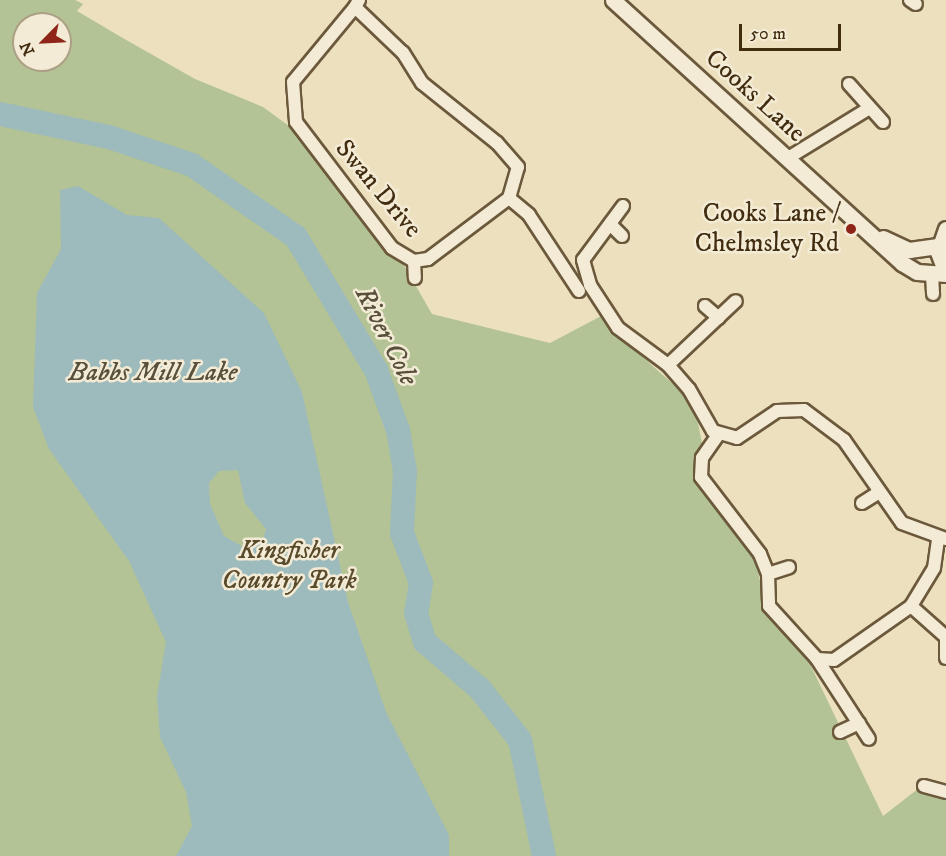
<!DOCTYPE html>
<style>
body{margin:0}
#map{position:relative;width:946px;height:856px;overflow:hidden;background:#ece0be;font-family:"IM FELL DW Pica",serif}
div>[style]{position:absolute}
.green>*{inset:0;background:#b3c395}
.water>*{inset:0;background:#9dbabc}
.river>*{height:24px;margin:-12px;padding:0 12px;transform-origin:12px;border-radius:12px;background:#9dbabc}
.roads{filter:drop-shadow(2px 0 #6c593c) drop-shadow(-2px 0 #6c593c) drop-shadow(0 2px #6c593c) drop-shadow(0 -2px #6c593c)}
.minor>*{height:12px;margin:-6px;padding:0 6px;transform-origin:6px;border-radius:6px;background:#f3ebd5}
.tertiary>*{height:15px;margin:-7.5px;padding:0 7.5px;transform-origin:7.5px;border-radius:7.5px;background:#f3ebd5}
.dots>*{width:16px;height:16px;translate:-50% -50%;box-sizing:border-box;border:3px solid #f3ebd5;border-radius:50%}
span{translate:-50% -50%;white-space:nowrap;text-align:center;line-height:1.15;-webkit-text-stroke:5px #f3ebd5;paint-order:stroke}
.street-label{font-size:26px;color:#422c10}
.poi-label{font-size:26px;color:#422c10}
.right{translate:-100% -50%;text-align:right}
.park-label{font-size:26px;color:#594a2b;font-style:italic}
.water-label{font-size:27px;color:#59503b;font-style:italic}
.north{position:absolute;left:12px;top:12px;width:60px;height:60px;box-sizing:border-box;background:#f3ebd5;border:2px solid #ac9f86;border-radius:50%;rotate:246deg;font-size:16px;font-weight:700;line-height:24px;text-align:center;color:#422c10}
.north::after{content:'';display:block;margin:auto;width:21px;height:27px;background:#8f2418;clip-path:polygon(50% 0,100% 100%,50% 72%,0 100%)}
.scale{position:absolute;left:739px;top:24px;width:102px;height:27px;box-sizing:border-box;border:3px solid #422c10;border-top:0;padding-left:8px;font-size:18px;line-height:21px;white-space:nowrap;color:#422c10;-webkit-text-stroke:4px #f3ebd5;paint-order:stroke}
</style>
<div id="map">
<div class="green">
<div style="clip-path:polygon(evenodd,0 0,75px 0,83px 4px,77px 11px,121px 37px,195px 79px,263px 107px,289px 126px,405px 267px,432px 314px,550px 343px,603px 315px,616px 333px,694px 403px,702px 443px,694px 463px,697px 480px,756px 561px,765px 606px,808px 660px,883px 816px,923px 785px,925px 792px,946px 799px,946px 856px,0 856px,0 0,24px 24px,60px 24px,60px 60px,24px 60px,24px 24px)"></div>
</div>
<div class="water">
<div style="clip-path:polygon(evenodd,78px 186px,127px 215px,159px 218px,264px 313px,302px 392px,348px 602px,386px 712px,449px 835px,449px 856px,176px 856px,192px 826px,186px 792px,160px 737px,157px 696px,166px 642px,129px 561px,49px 449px,33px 407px,37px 293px,61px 249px,60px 190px,78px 186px,238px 470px,245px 503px,266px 529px,262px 543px,247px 549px,224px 536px,210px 504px,209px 483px,219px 471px,238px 470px)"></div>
</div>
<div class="river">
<div style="left:0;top:114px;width:111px;rotate:11.9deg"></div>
<div style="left:109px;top:137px;width:88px;rotate:18.6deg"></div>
<div style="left:192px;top:165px;width:126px;rotate:34.7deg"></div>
<div style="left:296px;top:237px;width:155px;rotate:59deg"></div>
<div style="left:376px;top:370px;width:64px;rotate:69.9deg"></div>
<div style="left:398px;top:430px;width:42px;rotate:80.3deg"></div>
<div style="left:405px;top:471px;width:62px;rotate:92.8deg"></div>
<div style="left:402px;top:533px;width:53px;rotate:69.2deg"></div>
<div style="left:421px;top:583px;width:30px;rotate:99deg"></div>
<div style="left:416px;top:613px;width:30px;rotate:73deg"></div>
<div style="left:425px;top:642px;width:72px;rotate:40.5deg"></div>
<div style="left:480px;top:689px;width:65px;rotate:51.9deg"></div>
<div style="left:520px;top:740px;width:118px;rotate:78.3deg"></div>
</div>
<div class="roads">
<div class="minor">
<div style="left:910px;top:0;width:7px;rotate:34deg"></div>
<div style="left:355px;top:7px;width:97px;rotate:129.6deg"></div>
<div style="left:293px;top:82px;width:40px;rotate:85.7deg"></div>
<div style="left:296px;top:122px;width:158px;rotate:52.7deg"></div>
<div style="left:392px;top:248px;width:26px;rotate:31deg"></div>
<div style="left:414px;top:261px;width:14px;rotate:-8deg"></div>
<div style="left:428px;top:259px;width:101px;rotate:-37deg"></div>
<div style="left:509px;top:198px;width:32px;rotate:-74deg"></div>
<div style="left:518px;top:167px;width:32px;rotate:-131deg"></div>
<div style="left:497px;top:143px;width:96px;rotate:-141.3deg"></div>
<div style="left:422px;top:83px;width:36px;rotate:-122deg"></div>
<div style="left:403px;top:53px;width:66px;rotate:-136.2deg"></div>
<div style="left:355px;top:7px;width:8px;rotate:-60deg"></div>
<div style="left:849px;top:84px;width:51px;rotate:48.2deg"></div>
<div style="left:788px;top:158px;width:94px;rotate:-31.5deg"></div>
<div style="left:509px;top:198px;width:26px;rotate:40deg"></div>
<div style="left:529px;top:215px;width:91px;rotate:56.7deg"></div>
<div style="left:623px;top:206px;width:67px;rotate:126.5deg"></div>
<div style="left:583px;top:260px;width:26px;rotate:74deg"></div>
<div style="left:590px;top:285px;width:51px;rotate:56.9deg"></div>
<div style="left:618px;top:328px;width:62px;rotate:36.5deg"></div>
<div style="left:668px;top:365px;width:32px;rotate:49deg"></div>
<div style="left:689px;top:389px;width:48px;rotate:60.3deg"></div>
<div style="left:713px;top:431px;width:25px;rotate:16deg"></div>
<div style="left:737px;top:438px;width:48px;rotate:-34deg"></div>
<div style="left:777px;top:411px;width:27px;rotate:-2deg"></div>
<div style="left:804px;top:410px;width:50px;rotate:36.9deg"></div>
<div style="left:844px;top:440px;width:101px;rotate:55.1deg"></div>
<div style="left:902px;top:523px;width:47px;rotate:20deg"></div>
<div style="left:610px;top:224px;width:17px;rotate:45deg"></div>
<div style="left:414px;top:261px;width:17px;rotate:87deg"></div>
<div style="left:932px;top:274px;width:20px;rotate:87deg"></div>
<div style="left:705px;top:306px;width:18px;rotate:41deg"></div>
<div style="left:668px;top:365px;width:93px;rotate:-43.3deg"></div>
<div style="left:718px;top:435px;width:28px;rotate:125deg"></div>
<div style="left:702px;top:458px;width:19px;rotate:93deg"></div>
<div style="left:701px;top:477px;width:97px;rotate:52.5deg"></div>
<div style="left:760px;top:554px;width:22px;rotate:68deg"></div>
<div style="left:768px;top:574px;width:32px;rotate:88deg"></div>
<div style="left:769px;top:606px;width:72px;rotate:47.8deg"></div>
<div style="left:817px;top:659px;width:17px;rotate:3deg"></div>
<div style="left:834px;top:660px;width:94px;rotate:-35deg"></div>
<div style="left:911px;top:606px;width:44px;rotate:-58.8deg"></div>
<div style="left:934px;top:568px;width:29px;rotate:-82deg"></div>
<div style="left:862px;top:503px;width:19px;rotate:-32deg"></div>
<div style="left:768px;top:574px;width:22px;rotate:-18deg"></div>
<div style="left:911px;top:606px;width:47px;rotate:41.5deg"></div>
<div style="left:946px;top:638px;width:20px;rotate:90deg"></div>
<div style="left:817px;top:659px;width:95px;rotate:57deg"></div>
<div style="left:840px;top:732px;width:21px;rotate:-25deg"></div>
<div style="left:924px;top:786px;width:23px;rotate:15deg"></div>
</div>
<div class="tertiary">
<div style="left:613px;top:0;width:391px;rotate:42.3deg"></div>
<div style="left:902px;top:263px;width:17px;rotate:31deg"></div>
<div style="left:917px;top:272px;width:29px;rotate:4deg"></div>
<div style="left:946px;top:229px;width:24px;rotate:109deg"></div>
<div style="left:938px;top:252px;width:22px;rotate:69deg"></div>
<div style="left:883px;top:238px;width:29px;rotate:25deg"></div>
<div style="left:909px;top:250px;width:29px;rotate:-8deg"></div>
</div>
</div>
<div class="dots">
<div style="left:851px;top:229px;background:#8f2418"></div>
</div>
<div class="street-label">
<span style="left:755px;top:96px;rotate:42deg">Cooks Lane</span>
<span style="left:378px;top:189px;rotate:50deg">Swan Drive</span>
</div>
<div class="poi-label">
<span class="right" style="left:839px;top:229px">Cooks Lane /<br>Chelmsley Rd</span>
</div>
<div class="park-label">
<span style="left:289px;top:566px">Kingfisher<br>Country Park</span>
</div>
<div class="water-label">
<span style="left:386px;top:336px;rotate:63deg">River Cole</span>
<span style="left:153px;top:373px">Babbs Mill Lake</span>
</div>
<div class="north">N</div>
<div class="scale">50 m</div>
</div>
